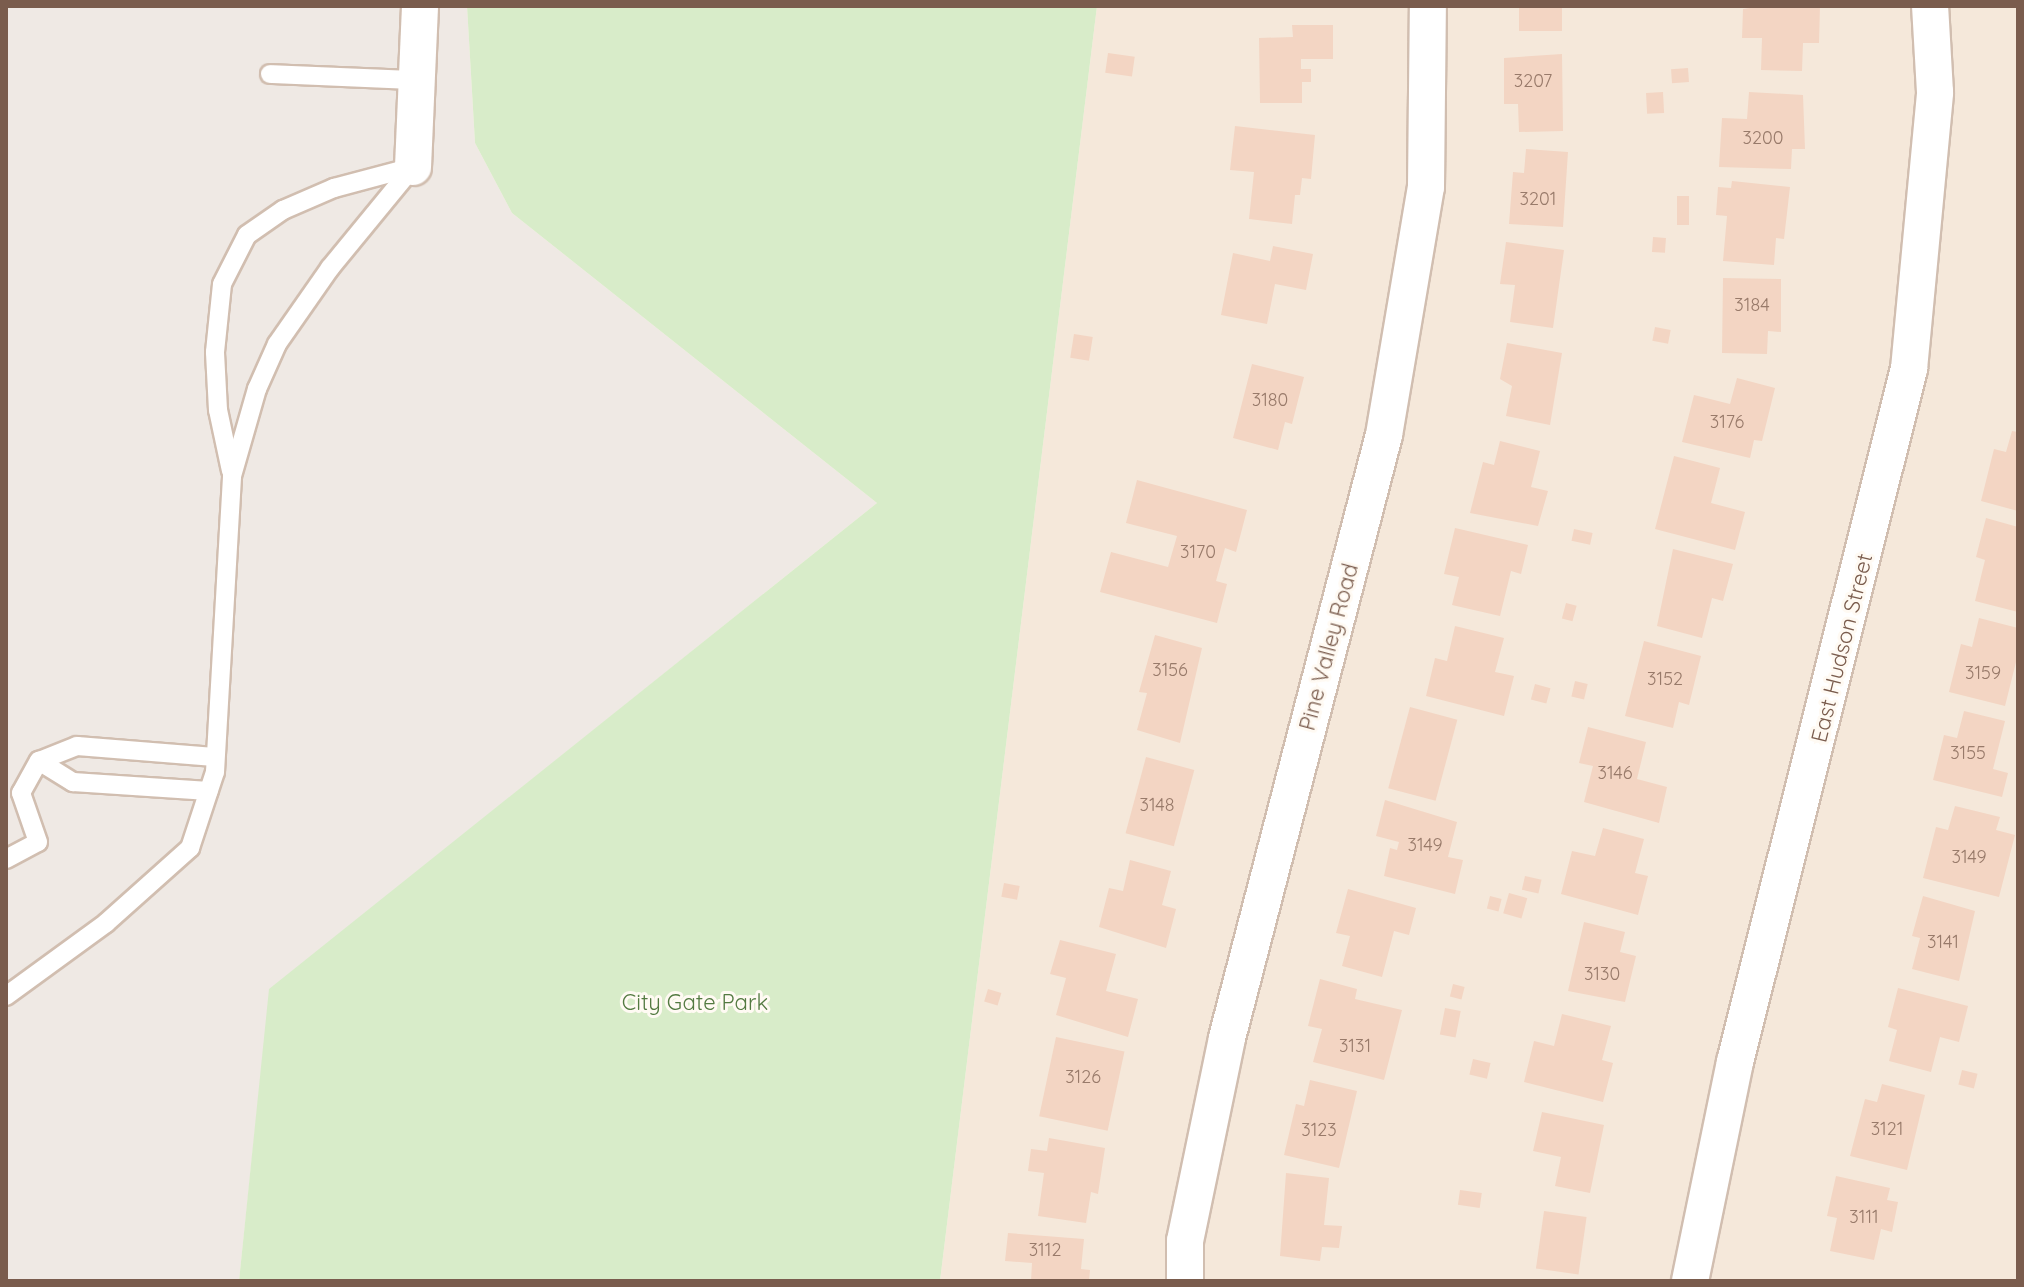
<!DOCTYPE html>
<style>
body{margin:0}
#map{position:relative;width:2024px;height:1287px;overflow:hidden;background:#fdf6ec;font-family:Quicksand,sans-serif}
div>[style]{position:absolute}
.residential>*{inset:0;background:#f5e8da}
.industrial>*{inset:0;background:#efe9e4}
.green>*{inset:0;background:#d8ecc9}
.building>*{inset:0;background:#f3d5c3;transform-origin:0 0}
.roads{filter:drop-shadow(2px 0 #d1beb0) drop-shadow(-2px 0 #d1beb0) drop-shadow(0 2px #d1beb0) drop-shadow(0 -2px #d1beb0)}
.service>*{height:18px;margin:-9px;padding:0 9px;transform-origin:9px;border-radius:9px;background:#fff}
.minor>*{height:36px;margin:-18px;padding:0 18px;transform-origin:18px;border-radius:18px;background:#fff}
span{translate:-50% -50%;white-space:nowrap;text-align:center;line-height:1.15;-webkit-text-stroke:6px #fffaf3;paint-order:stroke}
.number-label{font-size:18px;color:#987a6a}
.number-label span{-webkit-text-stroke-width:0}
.street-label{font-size:22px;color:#7a5c4d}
.park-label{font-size:22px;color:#537a41}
.frame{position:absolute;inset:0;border:8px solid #7a5c4d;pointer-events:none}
</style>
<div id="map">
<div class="residential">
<div style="clip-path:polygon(1097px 6px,2018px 6px,2018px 1281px,940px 1281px)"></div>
</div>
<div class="industrial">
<div style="clip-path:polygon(6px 6px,467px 6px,475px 143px,512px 213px,877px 503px,270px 989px,239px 1281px,6px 1281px)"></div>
</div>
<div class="green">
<div style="clip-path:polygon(467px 6px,1097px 6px,940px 1281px,239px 1281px,269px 989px,877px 503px,512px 213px,475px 143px)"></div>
</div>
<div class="building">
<div style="left:1519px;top:6px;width:43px;height:25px"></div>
<div style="clip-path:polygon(1763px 6px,1820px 6px,1819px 43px,1803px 43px,1802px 71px,1761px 70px,1762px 38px,1742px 38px,1743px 9px)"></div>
<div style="clip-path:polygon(1292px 25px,1333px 25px,1333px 59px,1301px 59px,1301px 69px,1311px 69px,1311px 82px,1302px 82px,1302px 103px,1260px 103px,1259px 38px,1293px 37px)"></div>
<div style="left:1108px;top:53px;width:27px;height:20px;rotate:8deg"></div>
<div style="clip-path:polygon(1562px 54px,1563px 131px,1519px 132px,1518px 104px,1504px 104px,1504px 58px)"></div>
<div style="left:1688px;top:68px;width:14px;height:17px;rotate:86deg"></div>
<div style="left:1663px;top:92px;width:21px;height:17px;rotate:87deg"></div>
<div style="clip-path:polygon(1749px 92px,1803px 95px,1805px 149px,1792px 149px,1791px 169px,1719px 167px,1722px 118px,1747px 119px)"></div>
<div style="clip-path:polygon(1235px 126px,1315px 135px,1311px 179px,1302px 178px,1300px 195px,1295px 195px,1292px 224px,1249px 219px,1254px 172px,1230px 170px)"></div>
<div style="clip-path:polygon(1526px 149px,1568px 152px,1563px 227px,1509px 224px,1513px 172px,1524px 173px)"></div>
<div style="clip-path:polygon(1732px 181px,1790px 187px,1784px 239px,1776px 238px,1774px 265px,1723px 261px,1727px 216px,1716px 215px,1718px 187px,1731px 188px)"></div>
<div style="left:1677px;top:196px;width:12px;height:29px"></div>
<div style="left:1653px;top:237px;width:13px;height:15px;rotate:4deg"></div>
<div style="clip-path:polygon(1506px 242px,1564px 250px,1553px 328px,1510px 322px,1515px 285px,1500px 284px)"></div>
<div style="clip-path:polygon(1273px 246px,1313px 254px,1306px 290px,1275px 284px,1267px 324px,1221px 315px,1233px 253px,1270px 261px)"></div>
<div style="clip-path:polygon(1723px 278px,1781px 279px,1781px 332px,1768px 331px,1767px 354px,1722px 353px)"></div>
<div style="left:1655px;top:327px;width:16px;height:14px;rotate:11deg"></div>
<div style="left:1074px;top:334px;width:19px;height:24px;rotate:9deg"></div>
<div style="clip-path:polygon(1507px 343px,1562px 353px,1550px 425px,1506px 416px,1512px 386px,1500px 379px)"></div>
<div style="clip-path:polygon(1252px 364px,1304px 377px,1292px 424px,1285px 422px,1278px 450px,1233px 438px)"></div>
<div style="clip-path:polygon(1737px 378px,1775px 388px,1762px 441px,1754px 440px,1750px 458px,1682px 442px,1694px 395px,1730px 404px)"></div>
<div style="clip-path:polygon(2012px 431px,2018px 432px,2018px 511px,1981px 501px,1994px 449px,2006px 452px)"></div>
<div style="clip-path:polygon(1500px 441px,1540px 451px,1531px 487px,1548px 491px,1538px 526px,1470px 513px,1483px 462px,1494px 465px)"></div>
<div style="clip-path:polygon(1674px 456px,1720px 468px,1711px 503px,1745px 512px,1735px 550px,1655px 529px)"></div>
<div style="clip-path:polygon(1137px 480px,1247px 510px,1236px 552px,1225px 548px,1216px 581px,1227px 584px,1217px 623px,1100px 592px,1111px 552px,1168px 567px,1177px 536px,1126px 523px)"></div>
<div style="clip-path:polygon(1986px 518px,2018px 527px,2018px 612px,1975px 601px,1985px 560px,1976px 557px)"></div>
<div style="clip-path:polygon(1455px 528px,1528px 545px,1521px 574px,1511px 571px,1500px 616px,1452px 605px,1459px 577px,1444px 574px)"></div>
<div style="left:1574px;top:529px;width:19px;height:12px;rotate:12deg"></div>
<div style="clip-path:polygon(1673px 549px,1733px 564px,1723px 601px,1712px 598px,1702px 638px,1657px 626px)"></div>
<div style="left:1566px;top:603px;width:11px;height:16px;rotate:15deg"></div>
<div style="clip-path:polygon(1979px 618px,2018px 628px,2018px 654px,2005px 706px,1949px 692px,1961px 644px,1972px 647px)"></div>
<div style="clip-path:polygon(1455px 626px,1504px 638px,1495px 672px,1514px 676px,1504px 716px,1426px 696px,1435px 658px,1447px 661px)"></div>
<div style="clip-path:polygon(1155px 635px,1202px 648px,1180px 743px,1137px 730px,1147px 693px,1139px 692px)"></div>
<div style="clip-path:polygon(1644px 641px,1701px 656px,1689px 705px,1679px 702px,1673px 728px,1625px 716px)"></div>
<div style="left:1575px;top:681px;width:13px;height:16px;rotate:13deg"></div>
<div style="left:1535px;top:684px;width:16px;height:16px;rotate:15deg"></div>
<div style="left:1410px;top:707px;width:49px;height:84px;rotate:15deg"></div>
<div style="clip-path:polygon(1964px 711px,2005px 721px,1993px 769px,2008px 773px,2002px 797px,1933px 780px,1944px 735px,1957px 738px)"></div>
<div style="clip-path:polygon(1588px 727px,1646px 742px,1637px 779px,1667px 787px,1659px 823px,1584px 802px,1593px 766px,1579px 763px)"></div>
<div style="left:1146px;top:757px;width:50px;height:79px;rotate:15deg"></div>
<div style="clip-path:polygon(1385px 800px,1457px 822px,1448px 857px,1463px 860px,1455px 894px,1384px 876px,1390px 848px,1397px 850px,1399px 842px,1376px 836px)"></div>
<div style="clip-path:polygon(1955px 806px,2000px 817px,1996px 830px,2015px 835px,1999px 897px,1923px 878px,1936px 827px,1948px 830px)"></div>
<div style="clip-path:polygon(1603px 828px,1644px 839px,1635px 873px,1648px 876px,1638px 915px,1561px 894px,1572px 851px,1595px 856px)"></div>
<div style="clip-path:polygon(1130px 860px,1171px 871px,1162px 905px,1176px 909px,1166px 948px,1099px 927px,1109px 888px,1123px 891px)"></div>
<div style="left:1525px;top:876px;width:17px;height:14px;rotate:13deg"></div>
<div style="left:1004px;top:883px;width:16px;height:14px;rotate:11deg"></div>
<div style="clip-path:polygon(1348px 889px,1416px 908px,1409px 935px,1394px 931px,1382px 977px,1342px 966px,1350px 936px,1336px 933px)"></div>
<div style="left:1509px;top:893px;width:19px;height:21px;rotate:16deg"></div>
<div style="left:1490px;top:896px;width:12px;height:13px;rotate:14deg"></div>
<div style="clip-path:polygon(1923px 896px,1975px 911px,1959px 981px,1912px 969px,1920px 938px,1912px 936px)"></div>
<div style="clip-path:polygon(1584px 922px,1625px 932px,1620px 952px,1636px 956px,1625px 1002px,1568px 991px)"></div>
<div style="clip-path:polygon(1060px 940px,1116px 954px,1106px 991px,1138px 999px,1128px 1037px,1056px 1015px,1066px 978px,1050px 974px)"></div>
<div style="clip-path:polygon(1320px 979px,1357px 989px,1355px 999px,1402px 1010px,1384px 1080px,1313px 1062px,1322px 1029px,1308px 1026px)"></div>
<div style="left:1453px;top:984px;width:12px;height:13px;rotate:14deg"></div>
<div style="clip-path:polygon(1898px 988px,1968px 1006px,1959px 1042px,1940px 1037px,1931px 1072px,1889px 1061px,1897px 1030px,1888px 1027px)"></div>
<div style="left:988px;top:989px;width:14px;height:13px;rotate:17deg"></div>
<div style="left:1445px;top:1008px;width:16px;height:27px;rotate:11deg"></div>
<div style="clip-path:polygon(1562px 1014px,1611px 1026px,1602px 1060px,1613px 1063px,1603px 1102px,1524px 1082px,1534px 1041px,1554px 1046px)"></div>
<div style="left:1056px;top:1037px;width:70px;height:81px;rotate:12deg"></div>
<div style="left:1473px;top:1059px;width:18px;height:16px;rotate:13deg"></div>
<div style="left:1962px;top:1070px;width:16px;height:15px;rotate:14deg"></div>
<div style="clip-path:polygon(1310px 1080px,1357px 1091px,1339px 1168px,1284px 1155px,1296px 1104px,1304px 1106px)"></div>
<div style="clip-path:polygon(1882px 1084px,1925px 1095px,1907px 1170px,1850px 1156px,1865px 1099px,1877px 1102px)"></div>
<div style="clip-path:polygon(1542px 1112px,1604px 1125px,1590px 1193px,1555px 1186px,1561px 1157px,1533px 1151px)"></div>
<div style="clip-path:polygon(1049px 1138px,1105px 1148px,1098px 1194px,1091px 1192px,1086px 1223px,1038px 1216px,1044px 1173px,1028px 1171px,1031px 1149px,1047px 1151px)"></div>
<div style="clip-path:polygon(1286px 1173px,1329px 1178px,1324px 1225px,1342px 1226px,1339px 1248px,1322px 1247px,1320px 1261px,1280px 1256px)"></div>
<div style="clip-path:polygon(1836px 1176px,1890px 1188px,1887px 1200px,1898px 1202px,1892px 1232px,1881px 1229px,1874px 1260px,1830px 1251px,1837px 1218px,1827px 1216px)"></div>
<div style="left:1460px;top:1190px;width:22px;height:15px;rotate:8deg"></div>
<div style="left:1544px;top:1211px;width:43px;height:58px;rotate:8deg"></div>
<div style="clip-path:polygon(1008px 1233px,1084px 1239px,1081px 1269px,1090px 1270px,1089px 1281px,1031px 1281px,1032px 1263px,1005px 1261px)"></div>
</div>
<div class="roads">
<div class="service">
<div style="left:270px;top:74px;width:145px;rotate:2.4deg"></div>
<div style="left:231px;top:471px;width:62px;rotate:-102deg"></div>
<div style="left:218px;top:410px;width:58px;rotate:-93deg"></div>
<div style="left:215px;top:352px;width:68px;rotate:-84.1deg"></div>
<div style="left:222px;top:284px;width:55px;rotate:-63deg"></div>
<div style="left:247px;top:235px;width:44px;rotate:-34.8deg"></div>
<div style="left:283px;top:210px;width:56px;rotate:-23.3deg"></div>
<div style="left:334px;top:188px;width:82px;rotate:-14.9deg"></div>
<div style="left:39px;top:761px;width:40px;rotate:32deg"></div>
<div style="left:73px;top:782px;width:136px;rotate:3.8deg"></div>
<div style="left:6px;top:859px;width:36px;rotate:-28deg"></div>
<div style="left:38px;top:842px;width:52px;rotate:-109.1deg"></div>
<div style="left:21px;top:793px;width:37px;rotate:-61deg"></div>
<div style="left:39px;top:761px;width:41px;rotate:-21.5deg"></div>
<div style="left:77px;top:746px;width:138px;rotate:4.6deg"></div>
<div style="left:6px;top:996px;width:124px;rotate:-36.1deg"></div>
<div style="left:106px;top:923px;width:113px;rotate:-41.8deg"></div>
<div style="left:190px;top:848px;width:80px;rotate:-71.8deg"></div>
<div style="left:215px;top:772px;width:296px;rotate:-86.7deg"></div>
<div style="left:232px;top:476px;width:91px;rotate:-74deg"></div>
<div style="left:257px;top:389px;width:49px;rotate:-66deg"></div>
<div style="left:277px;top:344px;width:93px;rotate:-55.1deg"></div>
<div style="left:330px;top:268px;width:131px;rotate:-50.6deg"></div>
</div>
<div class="minor">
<div style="left:413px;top:167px;width:161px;rotate:-87.5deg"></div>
<div style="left:1185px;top:1281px;width:40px;rotate:-90deg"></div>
<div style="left:1185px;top:1241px;width:207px;rotate:-78.3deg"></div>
<div style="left:1227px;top:1038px;width:623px;rotate:-75.41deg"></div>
<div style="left:1384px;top:435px;width:252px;rotate:-80.4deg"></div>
<div style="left:1426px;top:187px;width:181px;rotate:-89.4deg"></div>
<div style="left:1690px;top:1281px;width:224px;rotate:-78.4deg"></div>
<div style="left:1735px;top:1062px;width:715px;rotate:-75.91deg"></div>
<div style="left:1909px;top:369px;width:278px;rotate:-84.6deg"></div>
<div style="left:1935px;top:92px;width:86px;rotate:-93.3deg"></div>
</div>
</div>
<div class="number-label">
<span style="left:1533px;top:81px">3207</span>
<span style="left:1763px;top:138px">3200</span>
<span style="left:1538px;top:199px">3201</span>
<span style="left:1752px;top:305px">3184</span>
<span style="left:1270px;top:400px">3180</span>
<span style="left:1727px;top:422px">3176</span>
<span style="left:1198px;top:552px">3170</span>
<span style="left:1170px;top:670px">3156</span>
<span style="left:1983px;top:673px">3159</span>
<span style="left:1665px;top:679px">3152</span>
<span style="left:1968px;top:753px">3155</span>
<span style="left:1615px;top:773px">3146</span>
<span style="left:1157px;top:805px">3148</span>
<span style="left:1425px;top:845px">3149</span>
<span style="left:1969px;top:857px">3149</span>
<span style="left:1943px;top:942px">3141</span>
<span style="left:1602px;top:974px">3130</span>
<span style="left:1355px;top:1046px">3131</span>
<span style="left:1083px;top:1077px">3126</span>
<span style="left:1887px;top:1129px">3121</span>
<span style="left:1319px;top:1130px">3123</span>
<span style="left:1864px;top:1217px">3111</span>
<span style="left:1045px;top:1250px">3112</span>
</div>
<div class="street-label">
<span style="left:1329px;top:647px;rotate:-75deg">Pine Valley Road</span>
<span style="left:1842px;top:648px;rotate:-76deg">East Hudson Street</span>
</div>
<div class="park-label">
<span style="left:695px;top:1003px">City Gate Park</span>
</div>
<div class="frame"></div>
</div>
